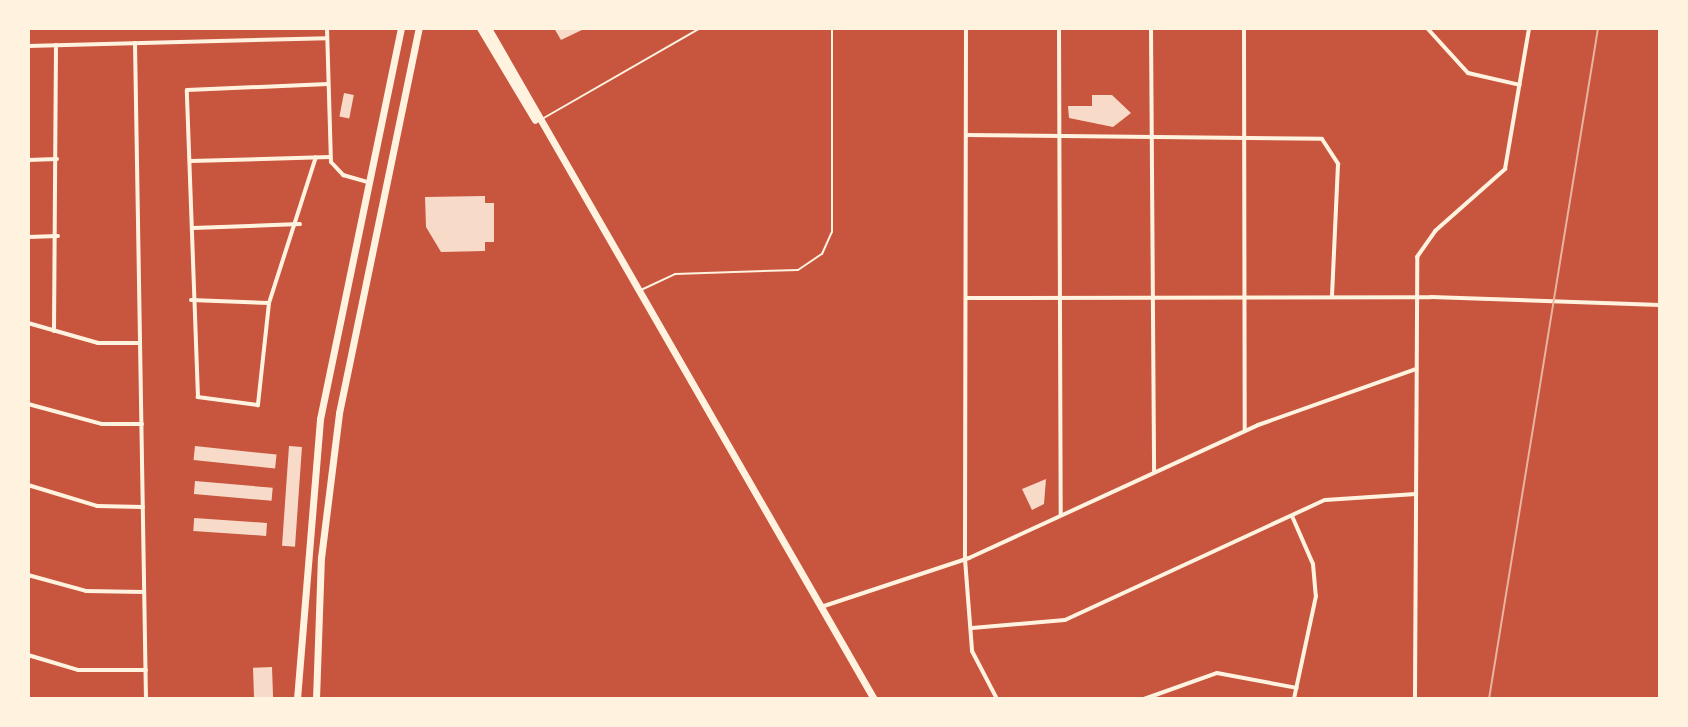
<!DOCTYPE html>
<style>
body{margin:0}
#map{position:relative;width:1688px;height:727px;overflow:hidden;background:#c8553d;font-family:Inter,sans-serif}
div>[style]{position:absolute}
.building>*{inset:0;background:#f7dbc8;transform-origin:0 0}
.service>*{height:2px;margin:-1px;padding:0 1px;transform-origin:1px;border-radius:1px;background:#fff3e0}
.minor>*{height:4px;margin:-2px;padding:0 2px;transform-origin:2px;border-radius:2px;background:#fff3e0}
.primary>*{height:7px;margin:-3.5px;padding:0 3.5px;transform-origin:3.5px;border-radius:3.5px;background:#fff3e0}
.trunk>*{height:7px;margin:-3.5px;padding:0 3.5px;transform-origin:3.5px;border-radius:3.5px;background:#fff3e0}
.rail>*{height:2px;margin:-1px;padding:0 1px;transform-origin:1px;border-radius:1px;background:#e9b49f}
span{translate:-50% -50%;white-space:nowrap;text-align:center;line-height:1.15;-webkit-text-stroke:6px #fff3e0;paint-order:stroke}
.frame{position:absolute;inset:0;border:30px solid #fff3e0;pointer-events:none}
</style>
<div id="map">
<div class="building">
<div style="clip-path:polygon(554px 28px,586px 28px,561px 40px)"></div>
<div style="left:344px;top:93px;width:10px;height:24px;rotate:11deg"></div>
<div style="clip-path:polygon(1092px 95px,1112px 95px,1131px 113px,1113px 127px,1069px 118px,1068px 106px,1092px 106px)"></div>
<div style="clip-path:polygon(485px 196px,485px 203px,494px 203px,494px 242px,485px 242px,485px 251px,441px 252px,426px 227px,425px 197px)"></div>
<div style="left:195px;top:446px;width:82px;height:14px;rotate:6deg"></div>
<div style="left:289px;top:446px;width:13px;height:100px;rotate:4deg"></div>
<div style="clip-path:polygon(1046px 479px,1044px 504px,1032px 510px,1022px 489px)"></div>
<div style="left:195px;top:481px;width:78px;height:13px;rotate:5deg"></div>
<div style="left:267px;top:523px;width:13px;height:73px;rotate:94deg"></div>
<div style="left:272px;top:667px;width:32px;height:19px;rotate:88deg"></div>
</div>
<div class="service">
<div style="left:542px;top:119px;width:182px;rotate:-29.9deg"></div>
<div style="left:641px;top:290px;width:38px;rotate:-25deg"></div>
<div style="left:675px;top:274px;width:123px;rotate:-1.9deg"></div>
<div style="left:798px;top:270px;width:29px;rotate:-34deg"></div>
<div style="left:822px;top:254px;width:24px;rotate:-66deg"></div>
<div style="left:832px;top:232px;width:204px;rotate:-90deg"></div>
</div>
<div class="minor">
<div style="left:327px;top:28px;width:134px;rotate:88.3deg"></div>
<div style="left:331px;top:162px;width:18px;rotate:47deg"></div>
<div style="left:343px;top:175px;width:25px;rotate:16deg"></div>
<div style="left:966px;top:28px;width:531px;rotate:90.11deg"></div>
<div style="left:965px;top:559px;width:92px;rotate:85.6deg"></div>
<div style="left:972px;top:651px;width:54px;rotate:62.5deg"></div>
<div style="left:1059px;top:28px;width:487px;rotate:89.8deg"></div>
<div style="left:1151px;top:28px;width:444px;rotate:89.6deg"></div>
<div style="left:1244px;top:28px;width:403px;rotate:89.9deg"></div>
<div style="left:1427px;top:28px;width:61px;rotate:47.7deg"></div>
<div style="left:1468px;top:73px;width:53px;rotate:13deg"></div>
<div style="left:135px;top:43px;width:656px;rotate:89.04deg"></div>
<div style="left:28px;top:46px;width:299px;rotate:-1.5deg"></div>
<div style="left:966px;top:135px;width:356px;rotate:0.6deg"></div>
<div style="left:1322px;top:139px;width:30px;rotate:57deg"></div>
<div style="left:1338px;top:164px;width:133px;rotate:92.6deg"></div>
<div style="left:28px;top:160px;width:29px;rotate:-2deg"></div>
<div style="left:191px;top:161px;width:139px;rotate:-1.6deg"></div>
<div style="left:193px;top:228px;width:107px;rotate:-2.1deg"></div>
<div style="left:28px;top:237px;width:30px;rotate:-2deg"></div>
<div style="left:966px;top:298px;width:465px;rotate:-0.1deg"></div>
<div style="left:1431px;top:297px;width:229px;rotate:2deg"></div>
<div style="left:191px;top:300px;width:78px;rotate:2.2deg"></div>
<div style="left:269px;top:303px;width:153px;rotate:-72.2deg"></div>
<div style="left:269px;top:303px;width:103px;rotate:96.2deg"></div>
<div style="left:258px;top:405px;width:61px;rotate:-172.4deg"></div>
<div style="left:198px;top:397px;width:307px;rotate:-92.1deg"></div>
<div style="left:187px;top:90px;width:141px;rotate:-2.4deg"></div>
<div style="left:28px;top:323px;width:73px;rotate:15.9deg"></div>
<div style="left:98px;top:343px;width:42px"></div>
<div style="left:54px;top:331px;width:286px;rotate:-89.6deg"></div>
<div style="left:28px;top:404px;width:77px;rotate:15.1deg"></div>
<div style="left:102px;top:424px;width:40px"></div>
<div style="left:28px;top:485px;width:72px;rotate:16.9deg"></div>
<div style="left:97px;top:506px;width:46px;rotate:1.2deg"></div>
<div style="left:1292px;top:516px;width:52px;rotate:66.4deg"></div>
<div style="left:1313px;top:564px;width:32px;rotate:85deg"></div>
<div style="left:1316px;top:596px;width:105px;rotate:102.1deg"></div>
<div style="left:28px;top:575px;width:60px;rotate:15.4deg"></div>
<div style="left:86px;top:591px;width:58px;rotate:1deg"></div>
<div style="left:821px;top:607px;width:156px;rotate:-18.3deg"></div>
<div style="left:969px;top:558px;width:318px;rotate:-24.7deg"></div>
<div style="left:1258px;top:425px;width:168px;rotate:-19.5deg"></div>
<div style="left:972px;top:628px;width:93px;rotate:-4.9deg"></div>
<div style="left:1065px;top:620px;width:286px;rotate:-24.8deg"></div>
<div style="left:1325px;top:500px;width:91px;rotate:-3.8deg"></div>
<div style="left:28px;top:655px;width:52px;rotate:16.7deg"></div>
<div style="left:78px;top:670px;width:68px"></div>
<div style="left:1144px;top:699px;width:77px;rotate:-19.6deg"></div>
<div style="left:1217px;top:673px;width:81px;rotate:10.6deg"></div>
<div style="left:1415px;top:699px;width:442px;rotate:-89.7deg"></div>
<div style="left:1417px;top:257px;width:32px;rotate:-55deg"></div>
<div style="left:1435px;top:231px;width:94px;rotate:-41.5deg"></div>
<div style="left:1505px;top:169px;width:143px;rotate:-80.3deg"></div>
</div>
<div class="primary">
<div style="left:480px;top:28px;width:107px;rotate:59.1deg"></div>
<div style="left:488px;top:28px;width:774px;rotate:60.09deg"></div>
</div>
<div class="trunk">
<div style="left:488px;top:28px;width:3px;rotate:72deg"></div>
<div style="left:297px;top:699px;width:281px;rotate:-85.3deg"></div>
<div style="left:320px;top:419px;width:399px;rotate:-78.3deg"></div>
<div style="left:316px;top:699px;width:141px;rotate:-88deg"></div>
<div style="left:321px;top:558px;width:146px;rotate:-82.9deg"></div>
<div style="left:339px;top:413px;width:393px;rotate:-78.3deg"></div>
</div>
<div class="rail">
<div style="left:1489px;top:699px;width:680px;rotate:-80.77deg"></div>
</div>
<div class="frame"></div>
</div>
